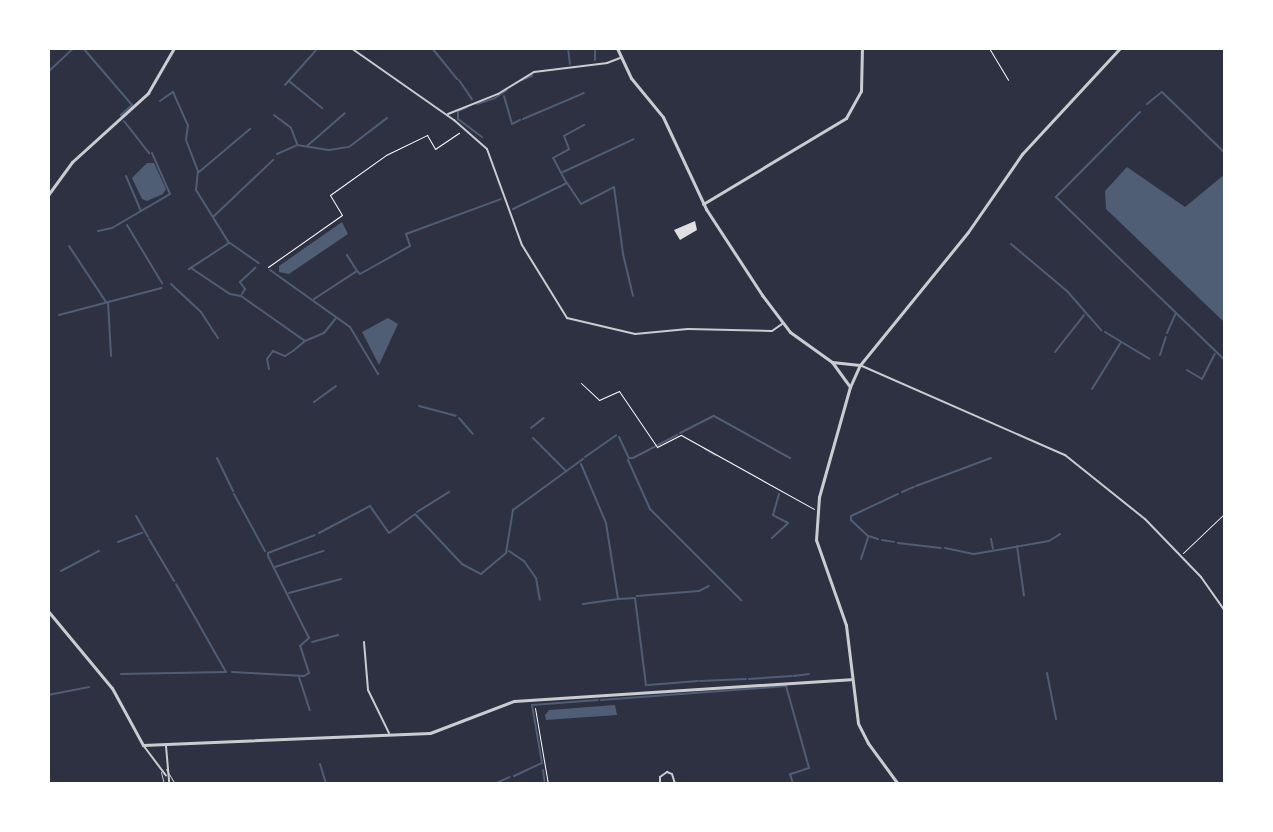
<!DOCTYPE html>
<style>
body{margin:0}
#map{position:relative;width:1273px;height:832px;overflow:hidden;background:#2d3142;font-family:Quicksand,sans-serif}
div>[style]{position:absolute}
.water>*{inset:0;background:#4f5d75}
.stream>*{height:2px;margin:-1px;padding:0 1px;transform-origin:1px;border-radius:1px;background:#4f5d75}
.building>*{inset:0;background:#e0e0e3}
.path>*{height:1px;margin:-0.5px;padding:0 0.5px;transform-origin:0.5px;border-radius:0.5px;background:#fff}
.service>*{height:1px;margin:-0.5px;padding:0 0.5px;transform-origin:0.5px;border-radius:0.5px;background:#caccd0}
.minor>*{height:2px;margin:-1px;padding:0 1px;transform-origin:1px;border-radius:1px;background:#caccd0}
.tertiary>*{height:3px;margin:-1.5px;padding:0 1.5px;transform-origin:1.5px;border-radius:1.5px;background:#caccd0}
span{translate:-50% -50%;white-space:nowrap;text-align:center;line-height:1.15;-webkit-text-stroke:6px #fff;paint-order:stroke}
.frame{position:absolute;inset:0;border:50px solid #fff;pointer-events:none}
</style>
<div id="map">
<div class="water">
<div style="clip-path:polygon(147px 163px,154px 163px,166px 189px,163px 194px,147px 201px,142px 199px,132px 178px)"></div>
<div style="clip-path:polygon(1127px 167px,1185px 207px,1225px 174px,1225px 323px,1106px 209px,1105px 191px)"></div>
<div style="clip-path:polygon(342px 222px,348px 234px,289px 274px,279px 272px,279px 266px)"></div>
<div style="clip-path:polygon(388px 318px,398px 324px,379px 365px,362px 332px)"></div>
<div style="clip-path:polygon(615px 705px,617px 715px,546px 720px,545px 715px,549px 710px)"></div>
</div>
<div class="stream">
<div style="left:83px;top:48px;width:75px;rotate:49.3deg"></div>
<div style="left:132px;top:105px;width:15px;rotate:138deg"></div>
<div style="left:432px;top:48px;width:40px;rotate:51deg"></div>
<div style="left:568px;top:48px;width:16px;rotate:83deg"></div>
<div style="left:595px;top:48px;width:12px;rotate:90deg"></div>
<div style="left:48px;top:72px;width:35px;rotate:-43deg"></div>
<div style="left:459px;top:80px;width:23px;rotate:56deg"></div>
<div style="left:522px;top:80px;width:11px;rotate:-22deg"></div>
<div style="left:289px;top:81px;width:43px;rotate:39.3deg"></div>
<div style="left:285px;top:85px;width:50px;rotate:-48.3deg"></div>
<div style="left:504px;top:96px;width:29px;rotate:74deg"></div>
<div style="left:512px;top:124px;width:9px;rotate:-27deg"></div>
<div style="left:160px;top:101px;width:16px;rotate:-35deg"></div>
<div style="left:173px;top:92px;width:36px;rotate:66deg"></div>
<div style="left:188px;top:125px;width:15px;rotate:98deg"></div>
<div style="left:186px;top:140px;width:33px;rotate:69deg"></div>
<div style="left:198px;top:171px;width:19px;rotate:96deg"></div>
<div style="left:196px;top:190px;width:62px;rotate:58.1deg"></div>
<div style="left:229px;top:243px;width:48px;rotate:147deg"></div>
<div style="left:477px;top:104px;width:19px;rotate:-18deg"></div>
<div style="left:495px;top:98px;width:14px;rotate:-34deg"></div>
<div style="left:1147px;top:104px;width:19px;rotate:-39deg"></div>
<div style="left:1162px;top:92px;width:88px;rotate:44.1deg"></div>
<div style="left:467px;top:107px;width:10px;rotate:156deg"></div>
<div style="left:458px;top:111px;width:8px;rotate:90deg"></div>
<div style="left:458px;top:119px;width:30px;rotate:37deg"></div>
<div style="left:1140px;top:112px;width:120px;rotate:134.7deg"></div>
<div style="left:1056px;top:197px;width:235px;rotate:44deg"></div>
<div style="left:274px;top:115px;width:21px;rotate:37deg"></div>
<div style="left:291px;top:128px;width:17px;rotate:69deg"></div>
<div style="left:523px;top:119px;width:66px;rotate:-23.1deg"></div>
<div style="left:124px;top:121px;width:41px;rotate:52deg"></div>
<div style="left:307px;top:146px;width:50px;rotate:-41deg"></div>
<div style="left:277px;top:154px;width:22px;rotate:-24deg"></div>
<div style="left:297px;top:145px;width:32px;rotate:9deg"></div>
<div style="left:329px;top:150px;width:20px;rotate:-9deg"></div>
<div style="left:349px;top:147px;width:48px;rotate:-37.3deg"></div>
<div style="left:199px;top:172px;width:67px;rotate:-40.1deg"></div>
<div style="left:563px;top:172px;width:78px;rotate:-24.9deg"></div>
<div style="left:126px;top:176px;width:38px;rotate:67deg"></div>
<div style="left:566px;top:182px;width:27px;rotate:-118deg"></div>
<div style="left:553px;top:158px;width:18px;rotate:-29deg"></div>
<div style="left:569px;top:149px;width:14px;rotate:-111deg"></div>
<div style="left:564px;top:136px;width:23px;rotate:-29deg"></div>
<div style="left:513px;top:209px;width:60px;rotate:-25.7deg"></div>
<div style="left:567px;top:183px;width:25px;rotate:56deg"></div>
<div style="left:581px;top:204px;width:37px;rotate:-27deg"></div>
<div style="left:614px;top:187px;width:68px;rotate:82.3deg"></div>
<div style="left:623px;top:254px;width:43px;rotate:76.6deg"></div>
<div style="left:213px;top:217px;width:83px;rotate:-43.5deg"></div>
<div style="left:127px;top:225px;width:68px;rotate:58.9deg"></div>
<div style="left:98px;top:231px;width:14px;rotate:-12deg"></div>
<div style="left:112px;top:228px;width:67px;rotate:-30.4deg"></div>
<div style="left:170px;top:194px;width:45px;rotate:-113.7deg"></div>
<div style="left:230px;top:243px;width:35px;rotate:35deg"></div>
<div style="left:1011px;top:244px;width:73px;rotate:40deg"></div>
<div style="left:1067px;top:291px;width:52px;rotate:48.9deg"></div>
<div style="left:69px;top:246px;width:67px;rotate:56.5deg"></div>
<div style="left:191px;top:268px;width:47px;rotate:33.7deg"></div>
<div style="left:230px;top:294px;width:11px;rotate:10deg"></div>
<div style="left:241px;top:296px;width:78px;rotate:35.1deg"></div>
<div style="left:270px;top:270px;width:98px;rotate:35.5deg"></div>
<div style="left:350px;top:327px;width:55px;rotate:59.2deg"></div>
<div style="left:357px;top:271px;width:4px;rotate:45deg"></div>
<div style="left:360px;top:274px;width:57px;rotate:-29.2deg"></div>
<div style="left:410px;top:246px;width:13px;rotate:-108deg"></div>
<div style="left:406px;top:234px;width:101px;rotate:-20.2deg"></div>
<div style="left:171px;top:284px;width:41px;rotate:43deg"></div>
<div style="left:201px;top:312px;width:31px;rotate:57deg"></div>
<div style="left:242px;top:294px;width:6px;rotate:-59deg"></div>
<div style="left:245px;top:289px;width:9px;rotate:-126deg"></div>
<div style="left:240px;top:282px;width:21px;rotate:-43deg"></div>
<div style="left:314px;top:299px;width:51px;rotate:-33.1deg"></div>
<div style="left:357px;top:271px;width:19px;rotate:-122deg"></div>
<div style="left:108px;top:302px;width:54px;rotate:86.8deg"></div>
<div style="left:59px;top:315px;width:106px;rotate:-14.8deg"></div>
<div style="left:1105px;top:332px;width:52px;rotate:31deg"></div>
<div style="left:1167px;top:333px;width:22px;rotate:-66deg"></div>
<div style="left:1055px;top:352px;width:47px;rotate:-51.9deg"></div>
<div style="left:1160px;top:355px;width:19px;rotate:-72deg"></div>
<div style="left:269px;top:369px;width:10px;rotate:-101deg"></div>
<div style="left:267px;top:359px;width:10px;rotate:-53deg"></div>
<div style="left:273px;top:351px;width:13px;rotate:23deg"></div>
<div style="left:285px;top:356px;width:9px;rotate:-32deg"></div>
<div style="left:293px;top:351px;width:16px;rotate:-40deg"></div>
<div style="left:305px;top:341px;width:21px;rotate:-23deg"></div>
<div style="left:324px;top:333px;width:19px;rotate:-51deg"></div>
<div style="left:1187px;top:370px;width:17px;rotate:31deg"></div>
<div style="left:1202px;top:379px;width:28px;rotate:-63deg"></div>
<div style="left:1092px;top:389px;width:55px;rotate:-58.3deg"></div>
<div style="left:314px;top:402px;width:27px;rotate:-36deg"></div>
<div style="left:419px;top:406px;width:38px;rotate:15deg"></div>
<div style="left:459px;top:418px;width:21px;rotate:49deg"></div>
<div style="left:531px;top:428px;width:16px;rotate:-38deg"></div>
<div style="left:680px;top:433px;width:38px;rotate:-27deg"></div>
<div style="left:714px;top:416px;width:87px;rotate:28.9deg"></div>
<div style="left:619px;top:437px;width:23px;rotate:65deg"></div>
<div style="left:629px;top:458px;width:4px"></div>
<div style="left:633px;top:458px;width:50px;rotate:-27.6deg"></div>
<div style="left:533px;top:438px;width:47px;rotate:45deg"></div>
<div style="left:705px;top:449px;width:12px;rotate:31deg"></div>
<div style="left:585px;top:457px;width:38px;rotate:-35deg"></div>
<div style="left:217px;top:458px;width:37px;rotate:64deg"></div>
<div style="left:628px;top:460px;width:54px;rotate:65.8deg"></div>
<div style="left:650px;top:509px;width:129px;rotate:45deg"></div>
<div style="left:581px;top:464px;width:64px;rotate:67deg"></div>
<div style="left:606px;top:523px;width:77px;rotate:81deg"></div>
<div style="left:618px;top:599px;width:17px;rotate:-3deg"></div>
<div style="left:635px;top:598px;width:88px;rotate:82.8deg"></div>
<div style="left:916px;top:486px;width:80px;rotate:-20.5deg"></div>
<div style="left:902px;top:492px;width:13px;rotate:-23deg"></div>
<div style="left:234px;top:494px;width:65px;rotate:61.5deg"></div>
<div style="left:417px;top:512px;width:38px;rotate:-32deg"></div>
<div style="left:136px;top:516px;width:24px;rotate:60deg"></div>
<div style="left:319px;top:533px;width:58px;rotate:-27.9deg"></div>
<div style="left:370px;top:506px;width:33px;rotate:55deg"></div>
<div style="left:389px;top:533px;width:32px;rotate:-36deg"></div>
<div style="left:415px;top:514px;width:69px;rotate:46.8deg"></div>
<div style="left:462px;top:564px;width:21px;rotate:28deg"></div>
<div style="left:481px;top:574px;width:33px;rotate:-40deg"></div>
<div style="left:506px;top:553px;width:44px;rotate:-80.8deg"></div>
<div style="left:513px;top:510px;width:87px;rotate:-36.1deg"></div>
<div style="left:772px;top:538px;width:22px;rotate:-43deg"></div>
<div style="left:788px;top:523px;width:17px;rotate:-152deg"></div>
<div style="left:773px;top:515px;width:22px;rotate:-74deg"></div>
<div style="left:149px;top:539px;width:49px;rotate:59.2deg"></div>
<div style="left:878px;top:539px;width:10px;rotate:-163deg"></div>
<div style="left:868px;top:536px;width:23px;rotate:-137deg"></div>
<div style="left:851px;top:520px;width:4px;rotate:-90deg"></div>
<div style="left:851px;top:516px;width:52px;rotate:-25.1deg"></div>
<div style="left:991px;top:539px;width:10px;rotate:79deg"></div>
<div style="left:882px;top:540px;width:12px;rotate:9deg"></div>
<div style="left:118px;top:542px;width:26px;rotate:-21deg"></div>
<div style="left:898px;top:543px;width:43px;rotate:6.6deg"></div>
<div style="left:1017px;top:546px;width:50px;rotate:82deg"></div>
<div style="left:945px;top:548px;width:30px;rotate:12deg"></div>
<div style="left:974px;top:554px;width:76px;rotate:-9.8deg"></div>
<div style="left:1049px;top:541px;width:13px;rotate:-32deg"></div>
<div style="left:509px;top:551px;width:18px;rotate:34deg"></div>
<div style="left:524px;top:561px;width:21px;rotate:55deg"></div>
<div style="left:536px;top:578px;width:22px;rotate:80deg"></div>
<div style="left:861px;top:559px;width:23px;rotate:-72deg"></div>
<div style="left:275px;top:567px;width:51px;rotate:-18.4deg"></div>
<div style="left:61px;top:571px;width:43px;rotate:-27.8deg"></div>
<div style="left:289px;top:593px;width:54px;rotate:-15.1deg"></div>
<div style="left:637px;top:596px;width:62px;rotate:-4.6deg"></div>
<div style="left:699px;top:591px;width:11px;rotate:-27deg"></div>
<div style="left:583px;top:604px;width:34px;rotate:-8deg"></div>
<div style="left:312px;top:642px;width:27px;rotate:-15deg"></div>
<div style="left:232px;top:672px;width:72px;rotate:3.2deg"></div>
<div style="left:304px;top:676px;width:6px;rotate:-31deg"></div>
<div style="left:309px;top:673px;width:28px;rotate:-108deg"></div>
<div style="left:300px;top:646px;width:12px;rotate:-42deg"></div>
<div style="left:309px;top:638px;width:92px;rotate:-116.6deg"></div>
<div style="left:268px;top:556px;width:3px;rotate:-90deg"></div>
<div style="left:268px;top:553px;width:50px;rotate:-21deg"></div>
<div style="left:1047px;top:673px;width:47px;rotate:78.9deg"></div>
<div style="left:121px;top:674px;width:105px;rotate:-1.1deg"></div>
<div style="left:226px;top:672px;width:101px;rotate:-119.6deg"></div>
<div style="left:794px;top:676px;width:15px;rotate:-8deg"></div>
<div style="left:299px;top:677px;width:35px;rotate:72deg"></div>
<div style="left:749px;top:679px;width:43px;rotate:-4deg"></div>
<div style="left:700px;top:681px;width:46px;rotate:-2.5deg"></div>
<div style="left:648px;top:685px;width:50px;rotate:-4.6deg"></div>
<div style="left:48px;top:695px;width:42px;rotate:-11deg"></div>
<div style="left:601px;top:700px;width:186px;rotate:-4.3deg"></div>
<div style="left:786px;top:686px;width:85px;rotate:74.3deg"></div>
<div style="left:809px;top:768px;width:20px;rotate:162deg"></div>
<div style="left:790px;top:774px;width:10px;rotate:73deg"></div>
<div style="left:320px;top:764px;width:21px;rotate:73deg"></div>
<div style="left:543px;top:770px;width:14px;rotate:82deg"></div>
<div style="left:514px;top:776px;width:31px;rotate:-25deg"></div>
<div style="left:542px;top:763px;width:59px;rotate:-99.8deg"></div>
<div style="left:532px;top:705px;width:66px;rotate:-4.3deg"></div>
<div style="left:494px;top:784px;width:17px;rotate:-24deg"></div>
</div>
<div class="building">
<div style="clip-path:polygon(695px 221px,697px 230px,680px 240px,674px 230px)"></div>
</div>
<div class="path">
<div style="left:989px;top:48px;width:37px;rotate:59deg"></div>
<div style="left:268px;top:267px;width:90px;rotate:-35.1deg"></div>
<div style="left:342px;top:215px;width:23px;rotate:-121deg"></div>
<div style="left:330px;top:195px;width:69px;rotate:-35.5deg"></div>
<div style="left:386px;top:155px;width:46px;rotate:-26deg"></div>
<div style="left:427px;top:135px;width:16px;rotate:60deg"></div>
<div style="left:435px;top:149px;width:29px;rotate:-34deg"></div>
<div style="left:581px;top:383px;width:25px;rotate:43deg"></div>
<div style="left:599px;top:400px;width:22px;rotate:-24deg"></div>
<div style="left:619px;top:391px;width:68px;rotate:55.8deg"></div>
<div style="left:657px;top:447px;width:27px;rotate:-27deg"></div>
<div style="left:681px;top:435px;width:152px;rotate:29.1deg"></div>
<div style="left:1183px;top:553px;width:58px;rotate:-43.6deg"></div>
<div style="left:535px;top:708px;width:77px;rotate:80.3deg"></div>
</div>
<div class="service">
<div style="left:166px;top:769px;width:17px;rotate:59deg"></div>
<div style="left:161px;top:772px;width:12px;rotate:76deg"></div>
</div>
<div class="minor">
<div style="left:351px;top:48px;width:126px;rotate:35deg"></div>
<div style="left:454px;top:120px;width:44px;rotate:41.3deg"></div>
<div style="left:487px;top:149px;width:102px;rotate:70deg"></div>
<div style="left:522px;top:245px;width:86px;rotate:58.3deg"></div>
<div style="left:567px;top:318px;width:70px;rotate:13.2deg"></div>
<div style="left:635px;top:334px;width:53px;rotate:-5.4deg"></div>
<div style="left:688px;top:329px;width:84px;rotate:1.4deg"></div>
<div style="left:772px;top:331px;width:12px;rotate:-35deg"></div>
<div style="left:448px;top:114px;width:54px;rotate:-21.8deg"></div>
<div style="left:498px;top:94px;width:42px;rotate:-31.4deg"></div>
<div style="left:534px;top:72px;width:74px;rotate:-7deg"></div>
<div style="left:607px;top:63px;width:14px;rotate:-21deg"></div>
<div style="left:862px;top:366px;width:222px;rotate:23.7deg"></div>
<div style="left:1065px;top:455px;width:102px;rotate:38.7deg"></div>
<div style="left:1145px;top:519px;width:81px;rotate:46deg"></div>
<div style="left:1201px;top:577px;width:42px;rotate:54.8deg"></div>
<div style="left:364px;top:642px;width:48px;rotate:85.2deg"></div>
<div style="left:368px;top:690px;width:48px;rotate:64deg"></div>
<div style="left:143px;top:745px;width:38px;rotate:53deg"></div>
<div style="left:166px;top:746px;width:38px;rotate:85deg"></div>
<div style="left:660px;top:784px;width:7px;rotate:-90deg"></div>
<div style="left:660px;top:777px;width:9px;rotate:-36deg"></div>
<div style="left:667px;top:772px;width:5px;rotate:22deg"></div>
<div style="left:672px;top:774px;width:10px;rotate:73deg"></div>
</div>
<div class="tertiary">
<div style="left:617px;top:48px;width:33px;rotate:65deg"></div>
<div style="left:631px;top:78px;width:50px;rotate:50.6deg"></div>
<div style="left:663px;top:117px;width:102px;rotate:64.9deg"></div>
<div style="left:706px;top:209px;width:103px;rotate:56.9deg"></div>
<div style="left:762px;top:295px;width:46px;rotate:52.9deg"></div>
<div style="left:790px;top:332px;width:52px;rotate:35.5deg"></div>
<div style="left:832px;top:362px;width:31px;rotate:54deg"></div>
<div style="left:48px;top:195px;width:41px;rotate:-54deg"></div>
<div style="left:72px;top:162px;width:103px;rotate:-42.2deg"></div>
<div style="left:148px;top:93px;width:52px;rotate:-60deg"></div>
<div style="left:703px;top:204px;width:167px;rotate:-31deg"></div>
<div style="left:846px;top:118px;width:31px;rotate:-61deg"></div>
<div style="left:861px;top:91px;width:43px;rotate:-88.7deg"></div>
<div style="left:832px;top:362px;width:28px;rotate:6deg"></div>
<div style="left:48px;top:611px;width:100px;rotate:50.3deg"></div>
<div style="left:112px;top:688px;width:65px;rotate:61.5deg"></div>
<div style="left:143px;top:745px;width:287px;rotate:-2.4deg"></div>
<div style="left:430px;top:733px;width:90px;rotate:-20.9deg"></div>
<div style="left:514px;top:701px;width:337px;rotate:-3.7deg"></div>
<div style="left:898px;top:784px;width:51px;rotate:-126.2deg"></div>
<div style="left:868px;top:743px;width:22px;rotate:-117deg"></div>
<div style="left:858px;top:723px;width:99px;rotate:-97deg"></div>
<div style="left:846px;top:625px;width:90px;rotate:-109.4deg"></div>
<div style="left:816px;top:540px;width:43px;rotate:-86deg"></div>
<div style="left:819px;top:497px;width:114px;rotate:-74.3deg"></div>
<div style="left:850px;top:387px;width:24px;rotate:-66deg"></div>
<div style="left:860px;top:365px;width:171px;rotate:-50.9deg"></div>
<div style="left:968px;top:232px;width:95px;rotate:-55.3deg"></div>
<div style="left:1022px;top:154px;width:144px;rotate:-47.2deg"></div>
</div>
<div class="frame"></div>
</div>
